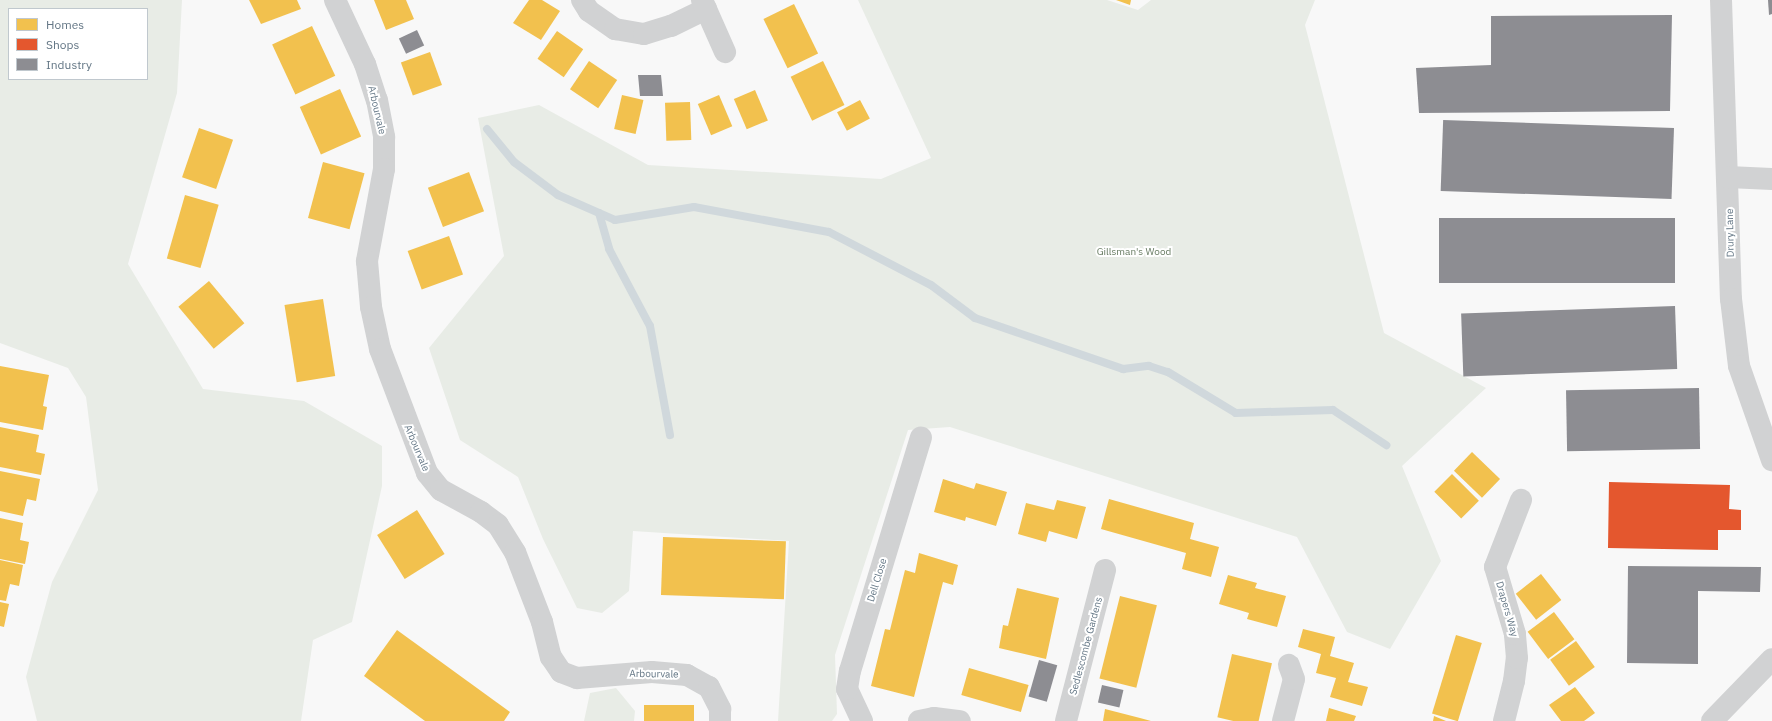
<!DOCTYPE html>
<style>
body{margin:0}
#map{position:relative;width:1772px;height:721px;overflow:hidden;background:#f8f8f8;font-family:"IBM Plex Sans",sans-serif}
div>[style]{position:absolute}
.green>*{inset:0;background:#e8ece6}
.homes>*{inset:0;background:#f2c14e;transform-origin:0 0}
.shops>*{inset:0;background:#e4572e}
.industry>*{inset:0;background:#8d8d92;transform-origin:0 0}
.stream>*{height:8px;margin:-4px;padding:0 4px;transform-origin:4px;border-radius:4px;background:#d0d8dc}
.minor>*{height:22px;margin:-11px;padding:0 11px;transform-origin:11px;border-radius:11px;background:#d1d2d3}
span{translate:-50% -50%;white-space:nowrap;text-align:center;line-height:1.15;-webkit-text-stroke:4px #fff;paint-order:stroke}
.street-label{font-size:10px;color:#627584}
.park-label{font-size:10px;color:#667a61}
.legend{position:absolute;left:8px;top:8px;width:140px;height:72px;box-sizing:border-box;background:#fff;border:1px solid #c0c8ce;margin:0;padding:5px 7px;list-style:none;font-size:12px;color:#627584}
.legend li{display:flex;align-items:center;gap:8px;height:20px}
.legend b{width:20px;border:1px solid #c0c8ce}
</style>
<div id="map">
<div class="green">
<div style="clip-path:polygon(evenodd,0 0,182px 0,177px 93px,128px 264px,203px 389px,304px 401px,382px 446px,382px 486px,352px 622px,313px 640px,301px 721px,37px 721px,26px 677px,38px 633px,52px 582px,98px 490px,86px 397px,68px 368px,0 343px,0 0,9px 9px,147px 9px,147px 79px,9px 79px,9px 9px)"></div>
<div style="clip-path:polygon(858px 0,1107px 0,1138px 10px,1151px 0,1315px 0,1305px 25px,1384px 333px,1486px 388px,1402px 466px,1441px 561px,1390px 649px,1347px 632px,1297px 537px,950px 427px,908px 430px,835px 655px,837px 714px,832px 721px,778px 721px,789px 541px,633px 531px,629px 591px,602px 613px,577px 608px,543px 539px,518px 477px,460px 440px,429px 348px,504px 256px,478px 118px,539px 105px,648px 165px,881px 179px,931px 158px)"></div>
<div style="clip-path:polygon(616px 688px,635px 711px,634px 721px,584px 721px,590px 693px)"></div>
</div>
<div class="homes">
<div style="clip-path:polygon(249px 0,297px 0,301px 9px,261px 24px)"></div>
<div style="clip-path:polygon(374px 0,406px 0,414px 19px,386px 30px)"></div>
<div style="clip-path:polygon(529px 0,542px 0,560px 11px,541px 40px,513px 23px)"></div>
<div style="clip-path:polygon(1116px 0,1131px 0,1130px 5px)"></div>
<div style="left:794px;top:4px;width:55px;height:34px;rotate:64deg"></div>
<div style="left:312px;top:26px;width:55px;height:44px;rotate:65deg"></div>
<div style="left:557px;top:31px;width:32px;height:34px;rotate:35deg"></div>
<div style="left:430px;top:52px;width:35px;height:31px;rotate:70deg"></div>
<div style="left:589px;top:61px;width:34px;height:34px;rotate:34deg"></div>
<div style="left:823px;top:61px;width:49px;height:36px;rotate:64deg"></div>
<div style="left:340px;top:89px;width:52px;height:44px;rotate:66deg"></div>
<div style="left:755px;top:90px;width:33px;height:23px;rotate:67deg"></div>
<div style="left:622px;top:95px;width:22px;height:35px;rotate:13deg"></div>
<div style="left:719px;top:95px;width:34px;height:23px;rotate:67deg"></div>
<div style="left:860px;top:100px;width:21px;height:26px;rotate:62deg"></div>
<div style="left:690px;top:102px;width:38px;height:25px;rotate:88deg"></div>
<div style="left:199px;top:128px;width:36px;height:52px;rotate:19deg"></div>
<div style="left:323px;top:162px;width:43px;height:58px;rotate:15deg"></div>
<div style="left:469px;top:172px;width:42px;height:44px;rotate:69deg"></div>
<div style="left:185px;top:195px;width:35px;height:66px;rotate:16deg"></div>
<div style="left:449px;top:236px;width:41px;height:44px;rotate:70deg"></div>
<div style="left:209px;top:281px;width:55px;height:40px;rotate:50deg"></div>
<div style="left:323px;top:299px;width:78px;height:39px;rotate:81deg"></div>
<div style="clip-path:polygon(0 366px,49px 375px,43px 406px,47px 407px,43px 430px,0 422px)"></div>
<div style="clip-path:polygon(0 427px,39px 435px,36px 452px,45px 454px,41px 475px,0 467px)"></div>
<div style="left:1472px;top:452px;width:39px;height:26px;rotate:44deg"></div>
<div style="clip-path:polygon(0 471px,40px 479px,36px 501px,27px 499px,23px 516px,0 511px)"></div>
<div style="left:1452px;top:474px;width:38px;height:25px;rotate:45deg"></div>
<div style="clip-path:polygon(943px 479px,974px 489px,976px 483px,1007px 492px,996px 526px,966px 517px,965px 521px,934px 512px)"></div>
<div style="clip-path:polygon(1109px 499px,1194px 523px,1190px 539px,1219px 547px,1211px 577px,1182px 569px,1186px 553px,1101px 529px)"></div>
<div style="clip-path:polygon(1057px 500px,1086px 507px,1077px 539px,1049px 531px,1046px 542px,1018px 534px,1026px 503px,1054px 510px)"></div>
<div style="left:417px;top:510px;width:52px;height:47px;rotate:58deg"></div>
<div style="clip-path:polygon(0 518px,23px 523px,20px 540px,29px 542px,25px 564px,0 559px)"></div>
<div style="left:663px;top:537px;width:123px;height:58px;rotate:2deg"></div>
<div style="clip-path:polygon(919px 553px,958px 565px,953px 585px,943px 582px,914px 697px,871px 686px,885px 629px,890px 630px,905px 570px,915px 573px)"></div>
<div style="clip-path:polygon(0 560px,23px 565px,19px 586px,10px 584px,6px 601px,0 600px)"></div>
<div style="left:1541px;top:574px;width:33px;height:32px;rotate:52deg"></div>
<div style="clip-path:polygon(1228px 575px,1257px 583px,1255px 588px,1286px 596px,1277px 627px,1247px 619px,1249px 613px,1219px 604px)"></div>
<div style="clip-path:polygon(1017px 588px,1059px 598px,1046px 659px,999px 648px,1003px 625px,1008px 626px)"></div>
<div style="left:1120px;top:596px;width:38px;height:85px;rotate:14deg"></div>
<div style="clip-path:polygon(0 602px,9px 604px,4px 627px,0 626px)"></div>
<div style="left:1554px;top:612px;width:34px;height:33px;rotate:53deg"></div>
<div style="clip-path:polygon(1303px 629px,1335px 637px,1330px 656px,1354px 663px,1348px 682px,1368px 687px,1362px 706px,1330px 697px,1336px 678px,1316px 673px,1321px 654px,1298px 647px)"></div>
<div style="clip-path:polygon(397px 630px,510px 712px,504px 721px,425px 721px,364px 676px)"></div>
<div style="left:1456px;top:635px;width:27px;height:82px;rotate:17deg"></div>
<div style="left:1576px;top:641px;width:32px;height:32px;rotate:54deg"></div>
<div style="left:1232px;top:654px;width:41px;height:65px;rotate:13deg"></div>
<div style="left:969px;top:668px;width:62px;height:28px;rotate:16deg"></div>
<div style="clip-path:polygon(1575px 687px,1595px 713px,1584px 721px,1561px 721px,1549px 705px)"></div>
<div style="left:644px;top:705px;width:50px;height:16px"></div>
<div style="clip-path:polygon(1329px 708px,1356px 716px,1354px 721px,1326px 721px)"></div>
<div style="clip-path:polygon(1105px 709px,1140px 718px,1151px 721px,1103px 721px)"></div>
<div style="clip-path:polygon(1434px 716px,1446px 721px,1433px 721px)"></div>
</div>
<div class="shops">
<div style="clip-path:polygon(1609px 482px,1730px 485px,1729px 509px,1741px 510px,1741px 530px,1718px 530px,1718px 550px,1608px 548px)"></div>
</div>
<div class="industry">
<div style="clip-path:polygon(1768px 0,1772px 0,1772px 14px,1769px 15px)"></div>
<div style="clip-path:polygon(1672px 15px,1670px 111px,1419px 113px,1416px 68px,1491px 65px,1491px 16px)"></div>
<div style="left:417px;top:30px;width:17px;height:20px;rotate:65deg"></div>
<div style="clip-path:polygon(638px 75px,661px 75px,663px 96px,640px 96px)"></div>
<div style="left:1674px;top:128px;width:71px;height:231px;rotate:92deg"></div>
<div style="left:1675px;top:218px;width:65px;height:236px;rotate:90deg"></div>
<div style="left:1675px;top:306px;width:63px;height:214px;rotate:88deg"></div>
<div style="left:1699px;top:388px;width:61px;height:133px;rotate:89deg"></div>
<div style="clip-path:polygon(1628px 566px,1761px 567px,1760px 592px,1698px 591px,1698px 664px,1627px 663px)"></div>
<div style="left:1039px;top:660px;width:19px;height:38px;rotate:16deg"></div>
<div style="left:1102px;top:685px;width:22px;height:18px;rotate:13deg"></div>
</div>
<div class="stream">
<div style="left:487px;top:129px;width:43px;rotate:50.7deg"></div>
<div style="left:514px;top:162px;width:55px;rotate:36.9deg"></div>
<div style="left:558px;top:195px;width:62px;rotate:23.7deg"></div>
<div style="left:615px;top:220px;width:80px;rotate:-9.3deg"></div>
<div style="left:694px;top:207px;width:137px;rotate:10.5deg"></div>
<div style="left:829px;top:232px;width:115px;rotate:27.5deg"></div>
<div style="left:931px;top:285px;width:55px;rotate:36.9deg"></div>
<div style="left:975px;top:318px;width:157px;rotate:19deg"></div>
<div style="left:1123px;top:369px;width:26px;rotate:-7deg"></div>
<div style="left:1149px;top:366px;width:20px;rotate:18deg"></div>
<div style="left:1168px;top:372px;width:79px;rotate:31.1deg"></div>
<div style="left:1236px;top:413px;width:97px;rotate:-1.8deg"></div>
<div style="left:1333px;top:410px;width:64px;rotate:33.4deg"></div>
<div style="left:599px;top:213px;width:37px;rotate:74deg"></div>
<div style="left:609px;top:249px;width:87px;rotate:62deg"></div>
<div style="left:650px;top:326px;width:111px;rotate:79.6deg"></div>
</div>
<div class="minor">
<div style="left:335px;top:0;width:71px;rotate:64.9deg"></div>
<div style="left:365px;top:64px;width:38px;rotate:72deg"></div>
<div style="left:377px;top:100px;width:38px;rotate:79deg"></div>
<div style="left:384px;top:137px;width:32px;rotate:90deg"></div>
<div style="left:384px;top:169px;width:94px;rotate:100.5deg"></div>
<div style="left:367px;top:261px;width:46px;rotate:85deg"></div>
<div style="left:371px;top:307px;width:43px;rotate:77.9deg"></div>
<div style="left:380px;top:349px;width:133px;rotate:69.2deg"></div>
<div style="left:427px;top:473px;width:22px;rotate:51deg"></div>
<div style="left:441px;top:490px;width:46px;rotate:28.8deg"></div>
<div style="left:481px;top:512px;width:21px;rotate:37deg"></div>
<div style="left:498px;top:525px;width:32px;rotate:58deg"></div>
<div style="left:515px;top:552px;width:75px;rotate:68.9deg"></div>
<div style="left:542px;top:622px;width:36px;rotate:76deg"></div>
<div style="left:551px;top:657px;width:18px;rotate:56deg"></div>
<div style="left:561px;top:672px;width:17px;rotate:21deg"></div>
<div style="left:577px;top:678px;width:75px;rotate:-4.6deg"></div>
<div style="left:652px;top:672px;width:35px;rotate:5deg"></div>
<div style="left:687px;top:675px;width:25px;rotate:29deg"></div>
<div style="left:709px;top:687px;width:25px;rotate:63deg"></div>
<div style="left:720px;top:709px;width:12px;rotate:90deg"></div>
<div style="left:582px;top:0;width:13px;rotate:58deg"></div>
<div style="left:589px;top:11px;width:32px;rotate:35deg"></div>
<div style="left:615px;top:29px;width:29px;rotate:10deg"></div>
<div style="left:644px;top:34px;width:28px;rotate:-17deg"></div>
<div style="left:671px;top:26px;width:39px;rotate:-26deg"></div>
<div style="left:702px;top:0;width:57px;rotate:66.1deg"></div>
<div style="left:1721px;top:0;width:299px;rotate:88.1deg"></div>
<div style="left:1731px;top:299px;width:67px;rotate:83.2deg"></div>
<div style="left:1739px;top:366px;width:100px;rotate:70.7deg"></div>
<div style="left:1728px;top:177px;width:44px;rotate:2.6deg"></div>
<div style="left:862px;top:721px;width:35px;rotate:-115deg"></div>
<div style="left:847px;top:689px;width:18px;rotate:-81deg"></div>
<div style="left:850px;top:671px;width:244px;rotate:-73.1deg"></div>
<div style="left:919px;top:721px;width:15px;rotate:-11deg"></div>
<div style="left:934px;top:718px;width:26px;rotate:7deg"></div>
<div style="left:1066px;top:721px;width:156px;rotate:-75.5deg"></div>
<div style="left:1283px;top:721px;width:43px;rotate:-75.3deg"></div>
<div style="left:1294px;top:679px;width:15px;rotate:-110deg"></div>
<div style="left:1504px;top:721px;width:41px;rotate:-76deg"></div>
<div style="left:1514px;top:681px;width:23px;rotate:-83deg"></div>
<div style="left:1517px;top:658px;width:24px;rotate:-95deg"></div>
<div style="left:1515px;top:634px;width:70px;rotate:-106.6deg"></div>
<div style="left:1495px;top:567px;width:72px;rotate:-68.8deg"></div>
<div style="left:1712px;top:721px;width:86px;rotate:-45.9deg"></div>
</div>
<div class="street-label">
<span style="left:377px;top:110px;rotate:77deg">Arbourvale</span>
<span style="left:1730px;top:233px;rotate:-91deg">Drury Lane</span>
<span style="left:417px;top:448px;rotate:67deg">Arbourvale</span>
<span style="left:877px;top:580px;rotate:-73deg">Dell Close</span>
<span style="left:1507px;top:609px;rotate:74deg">Drapers Way</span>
<span style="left:1086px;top:646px;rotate:-75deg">Sedlescombe Gardens</span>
<span style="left:654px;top:674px;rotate:1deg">Arbourvale</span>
</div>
<div class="park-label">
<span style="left:1134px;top:252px">Gillsman's Wood</span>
</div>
<ul class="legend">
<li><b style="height:11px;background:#f2c14e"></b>Homes</li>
<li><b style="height:11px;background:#e4572e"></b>Shops</li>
<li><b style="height:11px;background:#8d8d92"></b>Industry</li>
</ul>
</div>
